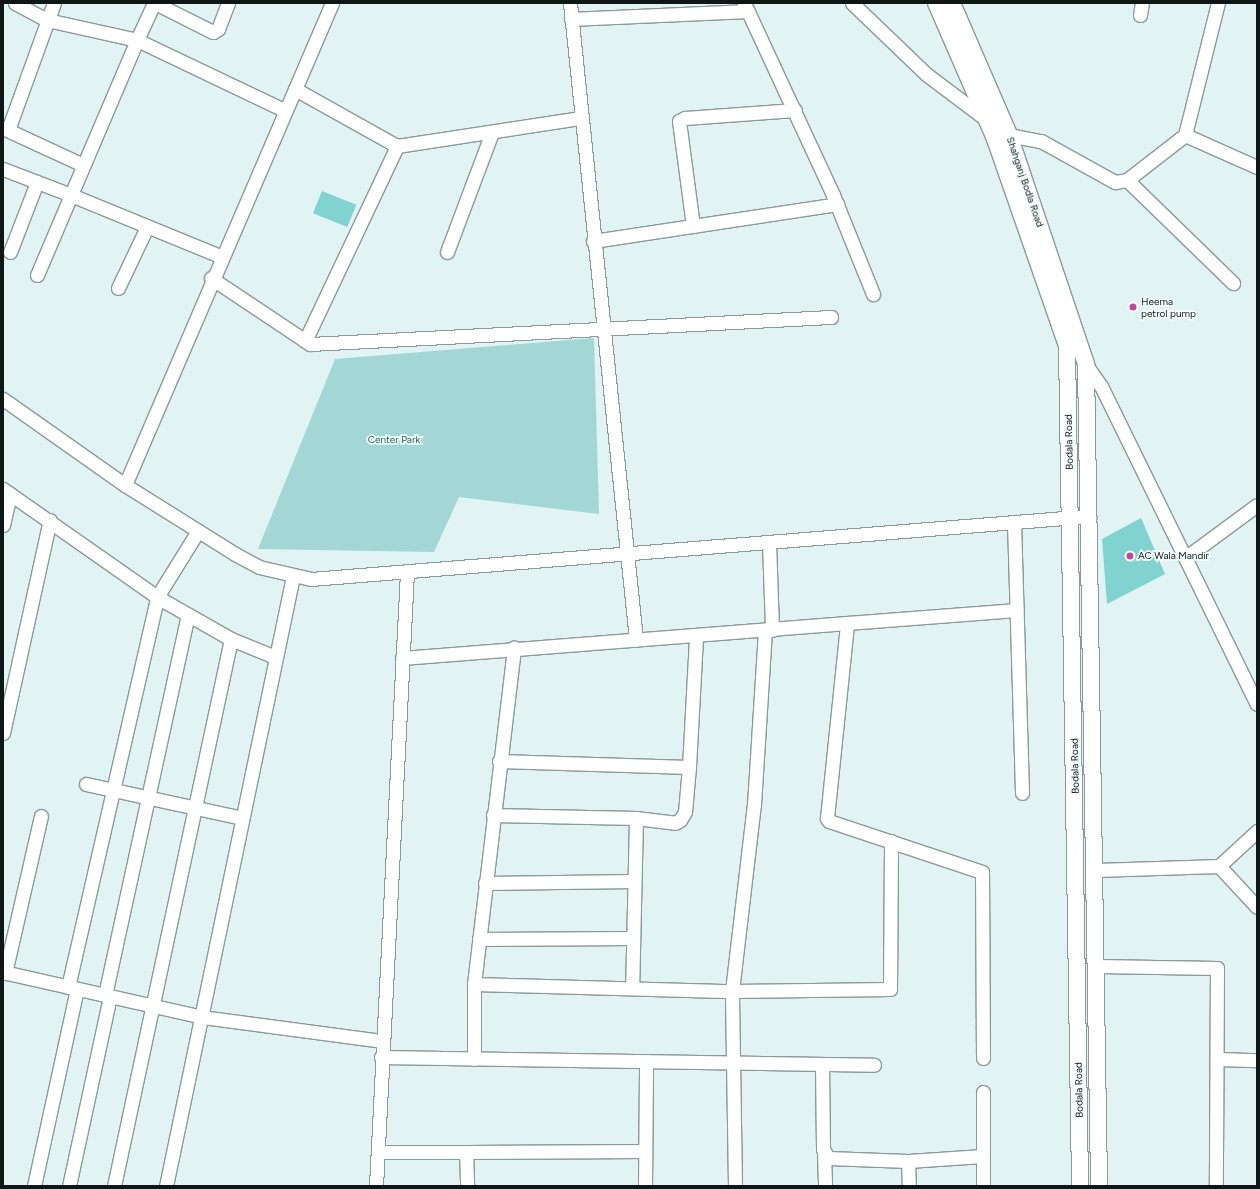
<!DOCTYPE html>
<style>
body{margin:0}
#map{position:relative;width:1260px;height:1189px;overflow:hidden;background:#e1f3f3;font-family:Figtree,sans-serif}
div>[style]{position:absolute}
.green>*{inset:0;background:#a2d7d5}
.building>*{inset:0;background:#80d3d1;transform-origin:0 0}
.roads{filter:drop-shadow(1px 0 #899a99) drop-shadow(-1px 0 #899a99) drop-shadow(0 1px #899a99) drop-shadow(0 -1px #899a99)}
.minor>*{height:13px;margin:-6.5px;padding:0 6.5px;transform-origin:6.5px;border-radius:6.5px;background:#fff}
.major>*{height:16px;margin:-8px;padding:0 8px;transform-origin:8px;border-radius:8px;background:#fff}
.dots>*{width:11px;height:11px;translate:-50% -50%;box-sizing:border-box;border:2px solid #f4fffe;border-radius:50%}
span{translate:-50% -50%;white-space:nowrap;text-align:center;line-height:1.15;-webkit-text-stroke:3.5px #f4fffe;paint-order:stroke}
.street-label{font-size:10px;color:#0f1616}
.poi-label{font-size:10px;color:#0f1616}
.left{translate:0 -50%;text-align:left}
.park-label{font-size:10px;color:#195f5e}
.frame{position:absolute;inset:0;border:4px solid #0f1616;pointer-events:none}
</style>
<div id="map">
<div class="green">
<div style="clip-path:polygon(594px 338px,599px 514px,459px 497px,434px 552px,258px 549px,335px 359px)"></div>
</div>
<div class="building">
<div style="left:322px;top:191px;width:37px;height:24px;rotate:22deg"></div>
<div style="clip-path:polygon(1141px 518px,1165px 574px,1107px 604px,1102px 539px)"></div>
</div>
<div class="roads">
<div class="minor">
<div style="left:15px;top:3px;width:36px;rotate:28deg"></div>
<div style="left:47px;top:20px;width:92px;rotate:12.5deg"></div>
<div style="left:137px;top:40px;width:168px;rotate:113.1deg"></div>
<div style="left:71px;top:195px;width:161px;rotate:22.3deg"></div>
<div style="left:154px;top:3px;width:41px;rotate:114.7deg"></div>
<div style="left:137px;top:40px;width:163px;rotate:25.5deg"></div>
<div style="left:155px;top:3px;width:65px;rotate:26.6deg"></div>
<div style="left:213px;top:32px;width:6px;rotate:-31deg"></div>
<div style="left:218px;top:29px;width:28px;rotate:-69deg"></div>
<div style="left:570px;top:3px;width:640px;rotate:84.08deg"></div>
<div style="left:744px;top:3px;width:212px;rotate:65.1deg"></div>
<div style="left:833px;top:195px;width:107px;rotate:68deg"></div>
<div style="left:852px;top:3px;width:103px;rotate:43.8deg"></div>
<div style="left:926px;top:74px;width:76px;rotate:37deg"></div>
<div style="left:1140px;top:15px;width:12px;rotate:-81deg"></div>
<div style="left:571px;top:19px;width:177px;rotate:-2.6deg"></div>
<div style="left:295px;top:89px;width:117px;rotate:29.2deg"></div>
<div style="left:397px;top:146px;width:186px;rotate:-8.7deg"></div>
<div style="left:3px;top:128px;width:88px;rotate:24.8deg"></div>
<div style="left:8px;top:130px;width:135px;rotate:-70.1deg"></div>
<div style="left:1185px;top:135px;width:136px;rotate:-76deg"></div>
<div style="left:1001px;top:137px;width:8px;rotate:-14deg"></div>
<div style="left:1009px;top:135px;width:33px;rotate:11deg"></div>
<div style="left:1041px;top:141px;width:85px;rotate:29deg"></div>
<div style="left:1115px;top:182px;width:12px;rotate:-9deg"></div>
<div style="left:1127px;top:180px;width:73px;rotate:-37.8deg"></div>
<div style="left:1185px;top:135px;width:79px;rotate:24deg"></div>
<div style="left:3px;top:169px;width:73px;rotate:20.9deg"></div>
<div style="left:71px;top:195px;width:87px;rotate:113deg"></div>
<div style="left:1127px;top:180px;width:148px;rotate:44.2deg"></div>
<div style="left:693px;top:226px;width:106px;rotate:-97.6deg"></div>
<div style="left:679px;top:121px;width:7px;rotate:-27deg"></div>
<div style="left:685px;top:118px;width:110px;rotate:-4.2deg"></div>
<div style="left:593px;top:241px;width:247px;rotate:-8.6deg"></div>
<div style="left:10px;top:252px;width:75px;rotate:-68.9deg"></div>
<div style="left:447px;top:252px;width:128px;rotate:-69.4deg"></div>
<div style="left:211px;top:278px;width:119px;rotate:33.7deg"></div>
<div style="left:310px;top:344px;width:522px;rotate:-2.97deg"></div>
<div style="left:118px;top:288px;width:68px;rotate:-64.6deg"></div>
<div style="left:305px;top:341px;width:216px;rotate:-64.7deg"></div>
<div style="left:1084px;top:362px;width:29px;rotate:55deg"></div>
<div style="left:1101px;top:386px;width:354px;rotate:63.9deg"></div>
<div style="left:3px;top:399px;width:149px;rotate:35.2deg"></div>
<div style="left:125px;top:485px;width:130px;rotate:32.1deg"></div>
<div style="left:235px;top:554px;width:27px;rotate:28deg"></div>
<div style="left:259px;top:567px;width:53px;rotate:13deg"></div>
<div style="left:311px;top:579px;width:781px;rotate:-4.63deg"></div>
<div style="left:125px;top:485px;width:525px;rotate:-66.76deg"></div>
<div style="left:3px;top:489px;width:188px;rotate:35deg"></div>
<div style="left:157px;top:597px;width:85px;rotate:29.6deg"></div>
<div style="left:231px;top:639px;width:48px;rotate:22.2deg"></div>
<div style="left:1014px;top:522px;width:271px;rotate:88.3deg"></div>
<div style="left:3px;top:525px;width:32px;rotate:-77deg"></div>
<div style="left:769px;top:542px;width:88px;rotate:88deg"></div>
<div style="left:1185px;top:558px;width:89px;rotate:-36.4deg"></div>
<div style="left:402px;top:658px;width:446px;rotate:-4.5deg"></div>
<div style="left:3px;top:733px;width:218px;rotate:-77.6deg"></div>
<div style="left:499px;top:761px;width:190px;rotate:1.8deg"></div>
<div style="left:689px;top:767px;width:131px;rotate:-86.9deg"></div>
<div style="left:86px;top:784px;width:160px;rotate:12.3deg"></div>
<div style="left:493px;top:815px;width:143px;rotate:1.2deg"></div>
<div style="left:636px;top:818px;width:170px;rotate:91.3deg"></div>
<div style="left:636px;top:818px;width:39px;rotate:7deg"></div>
<div style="left:675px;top:823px;width:6px;rotate:-31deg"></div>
<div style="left:680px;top:820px;width:9px;rotate:-58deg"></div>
<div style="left:685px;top:812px;width:45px;rotate:-84.9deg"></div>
<div style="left:1219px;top:866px;width:52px;rotate:-42.6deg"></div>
<div style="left:1096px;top:870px;width:123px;rotate:-1.9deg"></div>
<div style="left:1219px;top:866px;width:56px;rotate:47.2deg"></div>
<div style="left:485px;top:883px;width:149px;rotate:-0.8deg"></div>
<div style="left:479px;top:939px;width:154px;rotate:-0.4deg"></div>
<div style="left:1096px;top:966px;width:121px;rotate:0.9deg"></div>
<div style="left:1217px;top:968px;width:218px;rotate:90.3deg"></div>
<div style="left:3px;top:972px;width:204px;rotate:12.7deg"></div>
<div style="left:202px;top:1017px;width:182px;rotate:7.6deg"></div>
<div style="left:5px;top:973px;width:161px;rotate:-77.1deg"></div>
<div style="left:474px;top:984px;width:258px;rotate:1.6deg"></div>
<div style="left:732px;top:991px;width:158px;rotate:-0.7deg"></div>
<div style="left:890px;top:989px;width:148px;rotate:-89.6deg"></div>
<div style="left:68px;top:987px;width:400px;rotate:-77.1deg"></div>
<div style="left:157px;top:597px;width:78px;rotate:-58.2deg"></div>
<div style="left:105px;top:995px;width:389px;rotate:-77.7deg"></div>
<div style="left:381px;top:1057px;width:493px;rotate:0.9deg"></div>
<div style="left:983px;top:1058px;width:186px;rotate:-90.3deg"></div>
<div style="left:982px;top:872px;width:161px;rotate:-161.6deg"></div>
<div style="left:829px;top:821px;width:4px;rotate:-124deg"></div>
<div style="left:827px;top:818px;width:196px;rotate:-84.1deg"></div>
<div style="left:847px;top:623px;width:170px;rotate:-4.4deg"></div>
<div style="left:474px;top:1059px;width:75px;rotate:-90deg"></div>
<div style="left:474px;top:984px;width:339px;rotate:-83.2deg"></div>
<div style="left:1219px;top:1059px;width:38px;rotate:2deg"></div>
<div style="left:822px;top:1065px;width:84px;rotate:89.3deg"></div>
<div style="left:823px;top:1149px;width:10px;rotate:61deg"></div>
<div style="left:828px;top:1158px;width:80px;rotate:2.1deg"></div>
<div style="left:908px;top:1161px;width:75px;rotate:-3.8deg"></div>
<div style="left:983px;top:1092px;width:94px;rotate:90deg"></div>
<div style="left:380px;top:1152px;width:86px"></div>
<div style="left:466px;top:1152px;width:34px;rotate:88deg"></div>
<div style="left:466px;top:1152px;width:179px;rotate:-0.3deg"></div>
<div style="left:824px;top:1154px;width:32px;rotate:88deg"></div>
<div style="left:908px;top:1161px;width:25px;rotate:88deg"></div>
<div style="left:34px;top:1186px;width:202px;rotate:-77.7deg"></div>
<div style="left:69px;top:1186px;width:194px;rotate:-77.8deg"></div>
<div style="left:114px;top:1186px;width:559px;rotate:-77.93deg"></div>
<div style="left:166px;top:1186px;width:623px;rotate:-78.24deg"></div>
<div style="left:376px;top:1186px;width:616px;rotate:-87.11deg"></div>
<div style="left:645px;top:1186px;width:125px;rotate:-89.5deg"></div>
<div style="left:735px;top:1186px;width:195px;rotate:-90.9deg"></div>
<div style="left:732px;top:991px;width:187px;rotate:-83.3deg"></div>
<div style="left:754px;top:805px;width:174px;rotate:-86.4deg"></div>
</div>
<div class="major">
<div style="left:936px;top:3px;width:148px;rotate:66.5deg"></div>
<div style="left:995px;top:139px;width:219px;rotate:70.8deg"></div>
<div style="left:1067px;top:346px;width:840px;rotate:89.11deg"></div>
<div style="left:952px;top:3px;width:144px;rotate:66.6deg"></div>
<div style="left:1009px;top:135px;width:242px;rotate:71.4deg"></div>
<div style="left:1086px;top:364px;width:822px;rotate:89.09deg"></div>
</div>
</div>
<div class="dots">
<div style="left:1133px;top:307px;background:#c24799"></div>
<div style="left:1130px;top:556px;background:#c24799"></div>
</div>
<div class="street-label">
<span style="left:1025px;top:182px;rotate:71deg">Shahganj Bodla Road</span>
<span style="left:1069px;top:442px;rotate:-91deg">Bodala Road</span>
<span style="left:1075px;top:766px;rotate:-91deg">Bodala Road</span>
<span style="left:1079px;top:1090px;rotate:-91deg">Bodala Road</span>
</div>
<div class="poi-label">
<span class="left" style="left:1141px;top:307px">Heema<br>petrol pump</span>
<span class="left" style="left:1138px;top:556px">AC Wala Mandir</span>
</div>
<div class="park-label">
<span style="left:394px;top:440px">Center Park</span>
</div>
<div class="frame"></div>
</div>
